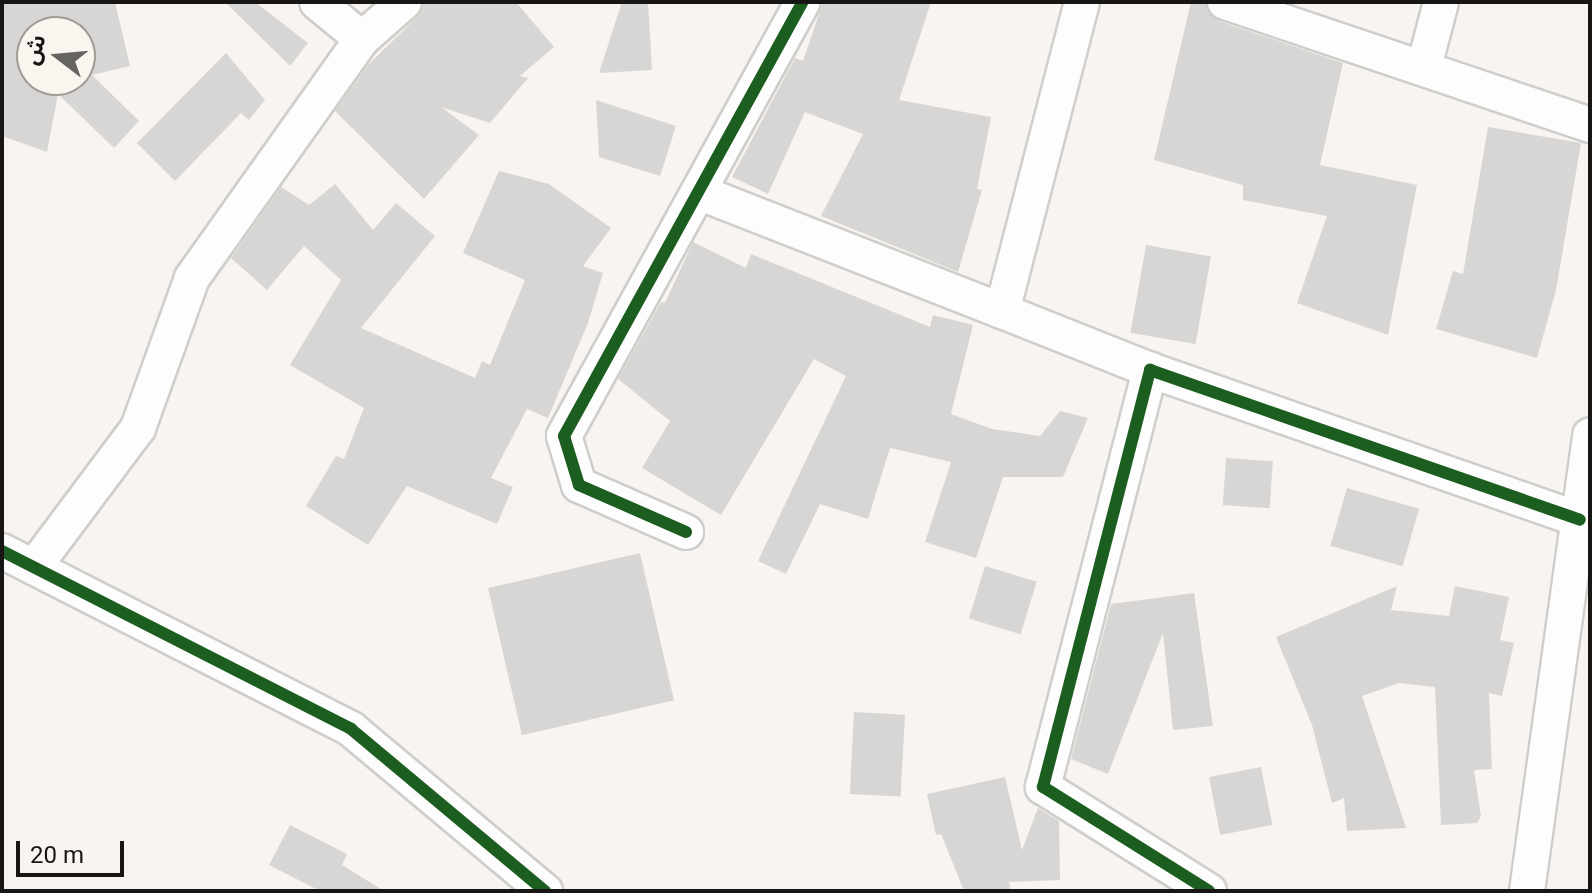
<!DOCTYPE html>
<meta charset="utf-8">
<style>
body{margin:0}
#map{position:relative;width:1592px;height:893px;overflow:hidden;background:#f7f4f1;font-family:Roboto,"Noto Sans Arabic",sans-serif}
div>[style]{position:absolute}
.building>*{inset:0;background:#d8d6d4;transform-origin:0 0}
.roads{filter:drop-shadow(2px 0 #d0cecb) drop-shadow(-2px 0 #d0cecb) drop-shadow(0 2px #d0cecb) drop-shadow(0 -2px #d0cecb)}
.street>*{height:34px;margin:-17px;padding:0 17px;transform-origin:17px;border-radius:17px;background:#fefdfd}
.cycleway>*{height:12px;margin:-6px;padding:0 6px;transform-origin:6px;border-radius:6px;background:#1b5e20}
span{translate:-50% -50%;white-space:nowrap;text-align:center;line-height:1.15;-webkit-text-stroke:6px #f9f5ef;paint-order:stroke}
.frame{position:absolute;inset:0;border:4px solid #171614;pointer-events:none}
.north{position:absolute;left:16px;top:16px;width:80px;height:80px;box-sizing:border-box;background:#f9f5ef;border:2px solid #9f9c97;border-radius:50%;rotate:286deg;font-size:22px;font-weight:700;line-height:32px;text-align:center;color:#171614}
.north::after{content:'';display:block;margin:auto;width:28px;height:36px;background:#656461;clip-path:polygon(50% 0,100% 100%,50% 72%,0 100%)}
.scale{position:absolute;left:16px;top:841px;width:108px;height:36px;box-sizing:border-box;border:4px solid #171614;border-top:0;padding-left:10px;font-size:24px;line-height:28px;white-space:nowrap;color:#171614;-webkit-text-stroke:6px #f9f5ef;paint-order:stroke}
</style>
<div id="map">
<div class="building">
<div style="clip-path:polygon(evenodd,2px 2px,115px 2px,130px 66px,92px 75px,139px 121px,114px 148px,58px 94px,47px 152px,2px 136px,2px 2px,32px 32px,80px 32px,80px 80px,32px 80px,32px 32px)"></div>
<div style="clip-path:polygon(225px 2px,255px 2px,308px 43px,290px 66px)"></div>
<div style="clip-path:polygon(423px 2px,516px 2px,554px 47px,520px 76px,528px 78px,490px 123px,441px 107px,479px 135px,424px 199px,335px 111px,369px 64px,418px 16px)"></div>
<div style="clip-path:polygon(622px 2px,648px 2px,652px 70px,599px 73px)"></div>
<div style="clip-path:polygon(823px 2px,931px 2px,899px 100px,991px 117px,977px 189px,982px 190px,958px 272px,821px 216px,863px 134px,805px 112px,768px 194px,732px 177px,795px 58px,803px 61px)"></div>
<div style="clip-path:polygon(1191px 2px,1205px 4px,1219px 21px,1343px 63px,1320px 165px,1417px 185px,1388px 335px,1297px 303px,1327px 216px,1243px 200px,1243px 185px,1154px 160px)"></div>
<div style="clip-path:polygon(226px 53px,265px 100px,249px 120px,241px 113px,175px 181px,137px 143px)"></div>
<div style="clip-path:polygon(596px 100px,676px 126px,660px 176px,599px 157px)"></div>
<div style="clip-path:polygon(1488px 127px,1581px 143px,1556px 290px,1537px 358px,1436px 329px,1453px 271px,1463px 274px)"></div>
<div style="clip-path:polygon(499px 171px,549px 184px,611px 228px,583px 266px,603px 273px,588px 323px,548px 418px,527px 409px,491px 478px,513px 487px,497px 524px,407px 486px,368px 545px,306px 506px,336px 456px,344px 459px,364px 408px,290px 365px,341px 280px,304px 246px,267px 290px,231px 258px,281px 187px,309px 205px,335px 184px,373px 230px,396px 203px,435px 236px,361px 328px,475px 378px,482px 361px,490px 365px,525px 280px,463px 253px)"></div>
<div style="clip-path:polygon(693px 242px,746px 268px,751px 254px,930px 327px,933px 315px,973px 325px,951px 414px,992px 429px,1040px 436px,1060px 411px,1088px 418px,1063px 477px,1003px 477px,976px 558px,925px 542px,951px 462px,890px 448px,868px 519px,820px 504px,786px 574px,758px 561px,846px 376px,814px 359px,721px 515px,642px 468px,670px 421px,618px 379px,661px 302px,665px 303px)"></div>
<div style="left:1146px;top:245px;width:66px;height:89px;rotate:10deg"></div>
<div style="left:1226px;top:458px;width:47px;height:47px;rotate:4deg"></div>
<div style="left:1347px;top:488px;width:75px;height:60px;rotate:16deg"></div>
<div style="left:640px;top:553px;width:151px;height:156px;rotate:77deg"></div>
<div style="left:985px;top:566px;width:54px;height:55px;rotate:17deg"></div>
<div style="clip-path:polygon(1397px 586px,1391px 610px,1449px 616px,1455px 586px,1509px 597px,1500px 640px,1514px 643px,1502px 696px,1489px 693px,1492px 769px,1474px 770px,1481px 816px,1477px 823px,1441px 825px,1435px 687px,1399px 683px,1362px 696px,1406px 828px,1347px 831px,1344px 798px,1332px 803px,1312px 725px,1276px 637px)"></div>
<div style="clip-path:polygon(1194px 593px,1213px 726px,1173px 730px,1163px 633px,1108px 774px,1071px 759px,1111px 604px)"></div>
<div style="left:854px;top:712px;width:51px;height:82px;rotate:3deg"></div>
<div style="left:1261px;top:767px;width:59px;height:53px;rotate:79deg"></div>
<div style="clip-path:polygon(1005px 777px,1022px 850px,1038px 808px,1059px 821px,1060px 880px,1009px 882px,1011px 891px,964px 891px,941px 834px,936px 835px,927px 794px)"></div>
<div style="clip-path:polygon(290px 825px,347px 854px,342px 865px,384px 891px,320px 891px,269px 865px)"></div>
</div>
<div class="roads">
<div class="street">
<div style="left:317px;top:2px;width:58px;rotate:39.4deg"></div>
<div style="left:362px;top:39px;width:56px;rotate:-41.4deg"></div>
<div style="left:1082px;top:2px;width:319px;rotate:104.5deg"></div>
<div style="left:1002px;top:311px;width:159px;rotate:21.7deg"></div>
<div style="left:1225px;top:2px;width:385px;rotate:18.6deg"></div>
<div style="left:1424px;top:67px;width:67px;rotate:-75.3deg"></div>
<div style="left:701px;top:193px;width:323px;rotate:21.4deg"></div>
<div style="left:686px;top:532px;width:117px;rotate:-156.3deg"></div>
<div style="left:579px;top:485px;width:51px;rotate:-107deg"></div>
<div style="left:564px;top:436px;width:495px;rotate:-61.2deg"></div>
<div style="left:2px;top:551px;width:392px;rotate:27deg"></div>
<div style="left:351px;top:729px;width:253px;rotate:39.9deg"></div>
<div style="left:34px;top:567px;width:174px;rotate:-53.2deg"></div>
<div style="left:138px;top:428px;width:159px;rotate:-70.2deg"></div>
<div style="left:192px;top:278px;width:293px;rotate:-54.6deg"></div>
<div style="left:1209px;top:891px;width:196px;rotate:-147.9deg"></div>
<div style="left:1043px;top:787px;width:431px;rotate:-75.6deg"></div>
<div style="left:1150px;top:370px;width:455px;rotate:19.2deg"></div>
<div style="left:1527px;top:891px;width:460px;rotate:-82.1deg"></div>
</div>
</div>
<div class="cycleway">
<div style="left:686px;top:532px;width:117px;rotate:-156.3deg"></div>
<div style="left:579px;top:485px;width:51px;rotate:-107deg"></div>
<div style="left:564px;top:436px;width:495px;rotate:-61.2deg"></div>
<div style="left:2px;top:551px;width:392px;rotate:27deg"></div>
<div style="left:351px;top:729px;width:253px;rotate:39.9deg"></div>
<div style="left:1209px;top:891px;width:196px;rotate:-147.9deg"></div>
<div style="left:1043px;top:787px;width:431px;rotate:-75.6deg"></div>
<div style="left:1150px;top:370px;width:455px;rotate:19.2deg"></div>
</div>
<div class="frame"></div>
<div class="north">ش</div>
<div class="scale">20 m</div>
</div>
